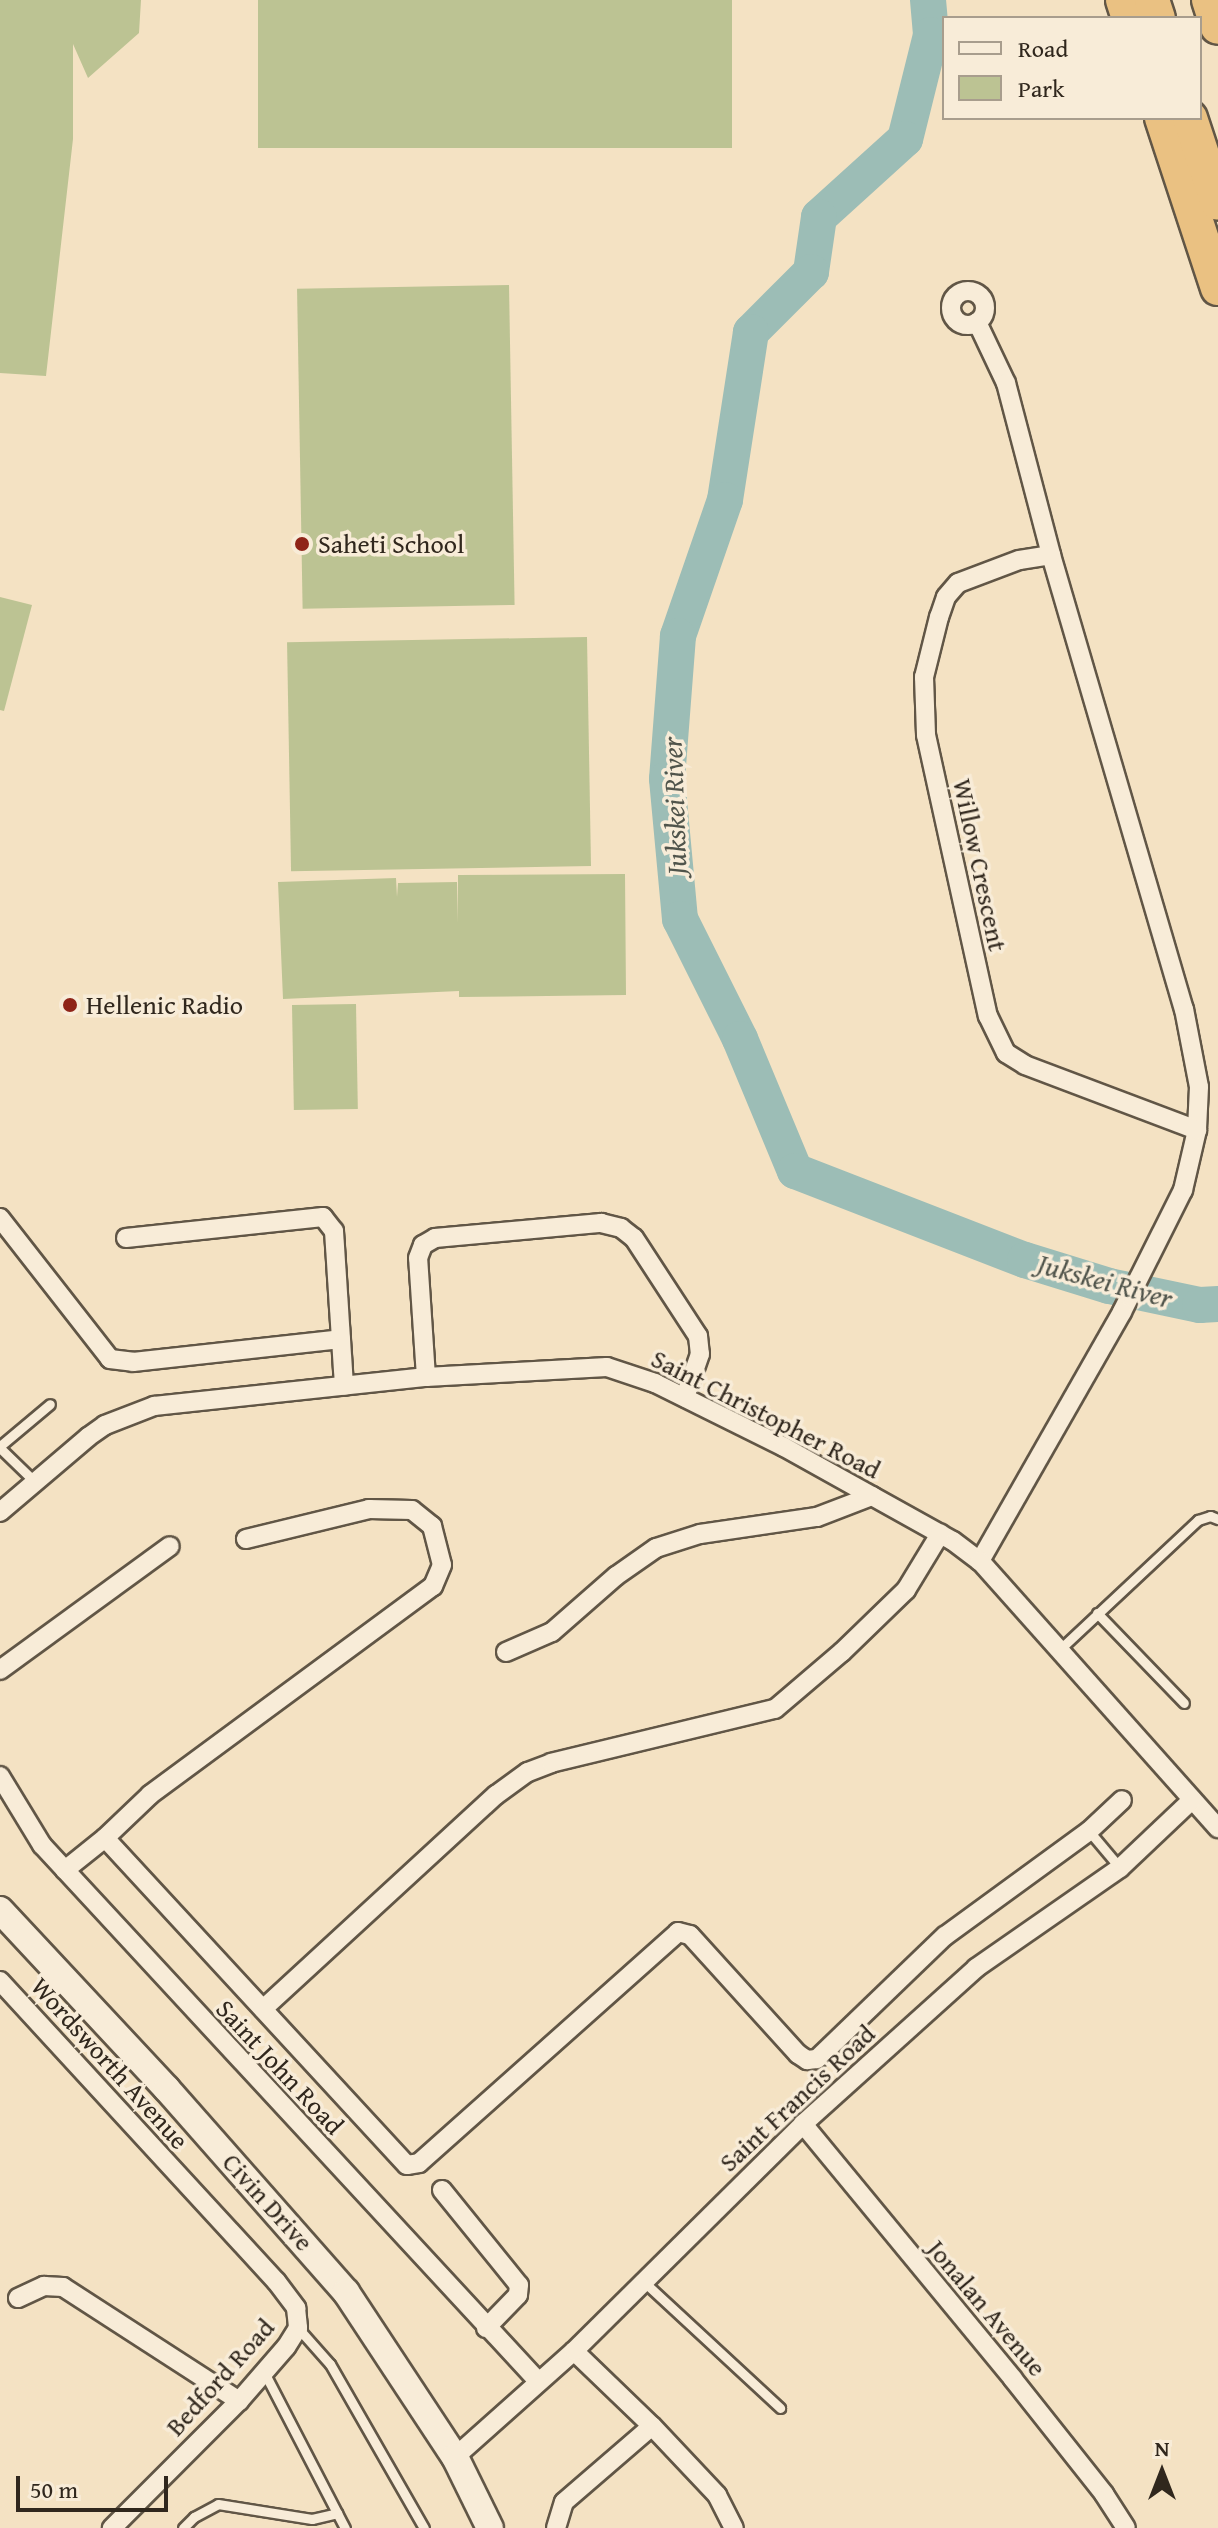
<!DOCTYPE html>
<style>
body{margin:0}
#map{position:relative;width:1218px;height:2528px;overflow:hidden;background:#f4e2c3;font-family:"Gentium Book Plus",serif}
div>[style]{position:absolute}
.green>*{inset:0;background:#bcc393;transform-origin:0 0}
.river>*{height:36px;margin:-18px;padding:0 18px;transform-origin:18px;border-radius:18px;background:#9cbdb6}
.roads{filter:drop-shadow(2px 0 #615646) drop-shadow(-2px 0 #615646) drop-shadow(0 2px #615646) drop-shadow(0 -2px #615646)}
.service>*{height:9px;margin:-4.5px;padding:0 4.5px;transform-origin:4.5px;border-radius:4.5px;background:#f8ecd8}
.minor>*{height:18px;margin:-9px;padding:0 9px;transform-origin:9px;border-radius:9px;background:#f8ecd8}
.minor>.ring{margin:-9px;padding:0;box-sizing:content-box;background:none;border:18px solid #f8ecd8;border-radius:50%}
.secondary>*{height:26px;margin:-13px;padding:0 13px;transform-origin:13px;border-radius:13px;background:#f8ecd8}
.motorway>*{height:34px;margin:-17px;padding:0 17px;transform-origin:17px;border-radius:17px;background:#eac182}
.dots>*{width:22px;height:22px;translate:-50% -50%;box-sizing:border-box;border:4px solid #f8ecd8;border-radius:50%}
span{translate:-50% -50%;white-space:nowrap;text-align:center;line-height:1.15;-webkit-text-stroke:7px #f8ecd8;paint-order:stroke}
.poi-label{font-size:26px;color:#30271d}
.left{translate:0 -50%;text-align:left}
.street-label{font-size:26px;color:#30271d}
.water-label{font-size:28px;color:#50544b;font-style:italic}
.legend{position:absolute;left:942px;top:16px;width:260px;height:104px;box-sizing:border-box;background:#f8ecd8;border:2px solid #a89d8d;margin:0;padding:10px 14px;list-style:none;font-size:24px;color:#30271d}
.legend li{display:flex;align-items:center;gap:16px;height:40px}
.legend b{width:40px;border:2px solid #a89d8d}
.north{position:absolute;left:1122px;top:2432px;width:80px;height:80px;-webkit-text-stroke:6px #f8ecd8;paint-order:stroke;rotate:0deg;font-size:22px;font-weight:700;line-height:32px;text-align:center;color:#30271d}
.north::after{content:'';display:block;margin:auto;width:28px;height:36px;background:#30271d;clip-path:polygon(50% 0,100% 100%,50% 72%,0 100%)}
.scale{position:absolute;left:16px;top:2476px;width:152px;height:36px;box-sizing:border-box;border:4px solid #30271d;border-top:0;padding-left:10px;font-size:24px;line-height:28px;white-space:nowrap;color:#30271d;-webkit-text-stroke:6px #f8ecd8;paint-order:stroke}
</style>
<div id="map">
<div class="green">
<div style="clip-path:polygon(0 0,141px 0,139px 33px,88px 78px,73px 44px,73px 139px,46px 376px,0 373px)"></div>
<div style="left:258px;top:0;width:474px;height:148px"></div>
<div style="left:509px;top:285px;width:320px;height:212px;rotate:89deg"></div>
<div style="clip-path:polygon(0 597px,32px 605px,4px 711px,0 710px)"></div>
<div style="left:587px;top:637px;width:229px;height:300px;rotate:89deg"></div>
<div style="clip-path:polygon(625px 874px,626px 995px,459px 997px,459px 991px,283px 999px,278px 882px,396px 878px,397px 897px,398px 883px,457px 882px,458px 923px,458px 875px)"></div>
<div style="left:356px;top:1004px;width:105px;height:64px;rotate:89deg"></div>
</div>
<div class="river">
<div style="left:928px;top:0;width:35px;rotate:85deg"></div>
<div style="left:931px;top:35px;width:107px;rotate:104deg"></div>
<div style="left:905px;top:139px;width:116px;rotate:137.8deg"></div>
<div style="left:819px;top:217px;width:56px;rotate:98.3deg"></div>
<div style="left:811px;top:272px;width:85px;rotate:135deg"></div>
<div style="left:751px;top:332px;width:170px;rotate:98.8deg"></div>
<div style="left:725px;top:500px;width:144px;rotate:109.1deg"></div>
<div style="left:678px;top:636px;width:143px;rotate:94.4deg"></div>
<div style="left:667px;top:779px;width:141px;rotate:84.7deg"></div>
<div style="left:680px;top:919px;width:134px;rotate:63.4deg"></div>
<div style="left:740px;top:1039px;width:143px;rotate:67.4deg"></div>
<div style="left:795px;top:1171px;width:247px;rotate:21.2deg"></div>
<div style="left:1025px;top:1260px;width:88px;rotate:17.2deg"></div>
<div style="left:1109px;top:1286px;width:93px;rotate:11.8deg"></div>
<div style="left:1200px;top:1305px;width:18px;rotate:-3deg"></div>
</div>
<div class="roads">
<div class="service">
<div style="left:0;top:1446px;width:65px;rotate:-40deg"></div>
<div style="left:0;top:1448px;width:47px;rotate:44.1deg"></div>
<div style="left:1097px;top:1613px;width:125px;rotate:46deg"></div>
<div style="left:1058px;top:1651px;width:192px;rotate:-43.1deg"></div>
<div style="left:1198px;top:1520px;width:13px;rotate:-18deg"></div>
<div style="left:1210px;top:1516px;width:9px;rotate:21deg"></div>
<div style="left:1089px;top:1831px;width:48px;rotate:50deg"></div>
<div style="left:643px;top:2281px;width:187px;rotate:42.8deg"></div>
<div style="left:298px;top:2328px;width:48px;rotate:48.4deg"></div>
<div style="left:330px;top:2364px;width:189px;rotate:60.2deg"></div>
<div style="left:264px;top:2372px;width:176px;rotate:62.6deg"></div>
<div style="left:183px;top:2528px;width:16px;rotate:-45deg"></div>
<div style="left:194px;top:2517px;width:27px;rotate:-28deg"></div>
<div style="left:218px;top:2504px;width:95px;rotate:9.1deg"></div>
<div style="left:312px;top:2519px;width:26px;rotate:-13deg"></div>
</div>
<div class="minor">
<div class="ring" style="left:951px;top:291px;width:16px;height:16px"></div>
<div style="left:977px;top:322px;width:68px;rotate:64.6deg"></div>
<div style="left:1006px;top:383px;width:178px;rotate:75.3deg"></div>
<div style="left:1051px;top:555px;width:473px;rotate:73.7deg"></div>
<div style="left:1184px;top:1009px;width:79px;rotate:79.1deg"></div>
<div style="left:1199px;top:1087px;width:43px;rotate:92.7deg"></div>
<div style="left:1197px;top:1130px;width:62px;rotate:103.1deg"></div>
<div style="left:1183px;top:1190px;width:136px;rotate:116.6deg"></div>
<div style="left:1122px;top:1312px;width:287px;rotate:119.7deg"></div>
<div style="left:1051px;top:555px;width:32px;rotate:171deg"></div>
<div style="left:1019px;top:560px;width:65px;rotate:159.3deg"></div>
<div style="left:958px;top:583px;width:18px;rotate:131deg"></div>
<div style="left:946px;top:597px;width:21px;rotate:109deg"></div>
<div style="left:939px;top:617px;width:62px;rotate:104deg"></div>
<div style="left:924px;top:677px;width:58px;rotate:88deg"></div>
<div style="left:926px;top:735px;width:288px;rotate:77.6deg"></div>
<div style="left:988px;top:1016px;width:41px;rotate:64.1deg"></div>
<div style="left:1006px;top:1053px;width:22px;rotate:32deg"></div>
<div style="left:1025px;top:1065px;width:184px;rotate:20.7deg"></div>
<div style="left:0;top:1218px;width:179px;rotate:52deg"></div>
<div style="left:110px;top:1359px;width:23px;rotate:7deg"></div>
<div style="left:133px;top:1362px;width:209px;rotate:-6.3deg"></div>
<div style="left:126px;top:1238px;width:198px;rotate:-6.1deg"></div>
<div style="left:323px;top:1217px;width:18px;rotate:52deg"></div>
<div style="left:334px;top:1231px;width:155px;rotate:86.3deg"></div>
<div style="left:426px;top:1377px;width:119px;rotate:-93.8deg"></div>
<div style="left:418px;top:1258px;width:14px;rotate:-69deg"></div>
<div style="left:423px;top:1245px;width:14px;rotate:-30deg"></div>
<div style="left:435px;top:1238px;width:167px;rotate:-5.2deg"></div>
<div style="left:601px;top:1223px;width:21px;rotate:14deg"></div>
<div style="left:621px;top:1228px;width:16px;rotate:38deg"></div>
<div style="left:634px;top:1238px;width:117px;rotate:56.9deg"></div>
<div style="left:698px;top:1336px;width:18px;rotate:84deg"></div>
<div style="left:700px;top:1354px;width:46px;rotate:109.2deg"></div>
<div style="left:0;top:1512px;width:116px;rotate:-40.4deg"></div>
<div style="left:88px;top:1437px;width:21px;rotate:-35deg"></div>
<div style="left:105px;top:1425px;width:53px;rotate:-21.2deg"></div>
<div style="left:154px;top:1406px;width:274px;rotate:-6.1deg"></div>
<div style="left:426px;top:1377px;width:181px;rotate:-3.2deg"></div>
<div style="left:607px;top:1367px;width:51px;rotate:18.4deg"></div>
<div style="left:655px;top:1383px;width:144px;rotate:26.4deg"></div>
<div style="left:784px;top:1447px;width:193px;rotate:29.1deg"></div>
<div style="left:953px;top:1541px;width:34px;rotate:37deg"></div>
<div style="left:980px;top:1561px;width:358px;rotate:48.3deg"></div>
<div style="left:246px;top:1539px;width:127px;rotate:-13.7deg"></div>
<div style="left:369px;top:1509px;width:43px;rotate:1.3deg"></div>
<div style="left:412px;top:1510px;width:26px;rotate:39deg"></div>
<div style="left:432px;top:1526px;width:40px;rotate:75.6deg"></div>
<div style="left:442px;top:1565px;width:23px;rotate:113deg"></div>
<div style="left:433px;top:1586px;width:352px;rotate:143.6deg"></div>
<div style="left:150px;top:1795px;width:62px;rotate:136.3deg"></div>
<div style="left:105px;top:1838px;width:445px;rotate:47.3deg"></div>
<div style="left:407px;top:2165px;width:12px;rotate:-9deg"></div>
<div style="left:419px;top:2163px;width:347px;rotate:-41.7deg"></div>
<div style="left:678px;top:1932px;width:12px;rotate:14deg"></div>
<div style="left:690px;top:1935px;width:161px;rotate:47.8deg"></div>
<div style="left:798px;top:2054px;width:11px;rotate:34deg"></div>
<div style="left:807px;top:2060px;width:10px;rotate:-6deg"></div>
<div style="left:817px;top:2059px;width:178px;rotate:-43.9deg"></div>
<div style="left:945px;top:1936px;width:178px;rotate:-36.1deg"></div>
<div style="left:1089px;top:1831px;width:45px;rotate:-43.2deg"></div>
<div style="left:506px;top:1652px;width:50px;rotate:-23.5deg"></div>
<div style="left:552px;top:1632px;width:85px;rotate:-41.2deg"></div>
<div style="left:616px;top:1576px;width:49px;rotate:-35deg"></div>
<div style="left:656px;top:1548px;width:46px;rotate:-17.7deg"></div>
<div style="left:700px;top:1534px;width:118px;rotate:-8.3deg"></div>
<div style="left:817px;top:1517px;width:59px;rotate:-20.9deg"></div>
<div style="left:0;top:1670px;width:210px;rotate:-36.1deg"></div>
<div style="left:0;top:1776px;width:81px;rotate:58.7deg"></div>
<div style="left:42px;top:1845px;width:730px;rotate:47.22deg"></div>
<div style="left:65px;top:1870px;width:51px;rotate:-38.7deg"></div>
<div style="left:0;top:1981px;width:408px;rotate:47.4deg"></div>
<div style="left:276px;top:2281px;width:34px;rotate:53deg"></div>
<div style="left:296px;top:2308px;width:20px;rotate:84deg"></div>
<div style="left:298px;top:2328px;width:22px;rotate:122deg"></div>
<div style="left:286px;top:2347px;width:72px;rotate:131deg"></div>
<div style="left:239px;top:2401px;width:180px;rotate:135deg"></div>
<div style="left:263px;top:2009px;width:316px;rotate:-42.6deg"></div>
<div style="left:496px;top:1795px;width:39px;rotate:-36deg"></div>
<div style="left:528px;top:1772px;width:25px;rotate:-21deg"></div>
<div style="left:551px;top:1763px;width:230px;rotate:-13.6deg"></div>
<div style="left:775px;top:1709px;width:88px;rotate:-40.4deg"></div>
<div style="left:842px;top:1652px;width:89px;rotate:-44.1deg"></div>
<div style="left:906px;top:1590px;width:66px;rotate:-58.7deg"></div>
<div style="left:803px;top:2124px;width:330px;rotate:50.5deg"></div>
<div style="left:1013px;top:2379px;width:147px;rotate:51.6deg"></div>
<div style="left:1104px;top:2494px;width:40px;rotate:57.1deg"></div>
<div style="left:442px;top:2190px;width:122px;rotate:51deg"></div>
<div style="left:519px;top:2285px;width:10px;rotate:96deg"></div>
<div style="left:518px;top:2295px;width:46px;rotate:134.1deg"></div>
<div style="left:18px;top:2298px;width:29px;rotate:-25deg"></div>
<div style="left:44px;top:2286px;width:19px;rotate:3deg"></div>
<div style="left:63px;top:2287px;width:210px;rotate:32.9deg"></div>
<div style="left:574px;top:2351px;width:108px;rotate:43.9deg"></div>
<div style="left:652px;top:2426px;width:95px;rotate:46.7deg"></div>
<div style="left:717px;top:2495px;width:37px;rotate:63deg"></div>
<div style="left:455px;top:2457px;width:159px;rotate:-41.7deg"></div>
<div style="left:574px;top:2351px;width:322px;rotate:-44.7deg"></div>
<div style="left:803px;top:2124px;width:233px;rotate:-42deg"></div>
<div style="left:976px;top:1968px;width:175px;rotate:-34.8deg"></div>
<div style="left:1120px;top:1868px;width:99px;rotate:-43.4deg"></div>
<div style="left:556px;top:2528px;width:27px;rotate:-73deg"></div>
<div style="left:564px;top:2502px;width:116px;rotate:-40.8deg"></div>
</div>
<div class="secondary">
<div style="left:0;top:1910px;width:245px;rotate:47deg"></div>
<div style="left:167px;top:2089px;width:271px;rotate:48.6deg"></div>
<div style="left:346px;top:2292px;width:198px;rotate:56.6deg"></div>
<div style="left:455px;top:2457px;width:79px;rotate:63.8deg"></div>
</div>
<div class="motorway">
<div style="left:1123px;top:0;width:19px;rotate:72deg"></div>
<div style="left:1152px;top:0;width:19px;rotate:72deg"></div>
<div style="left:1209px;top:0;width:28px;rotate:72deg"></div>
<div style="left:1162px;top:118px;width:179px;rotate:71.8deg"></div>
<div style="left:1190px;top:118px;width:89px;rotate:71.8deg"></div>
</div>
</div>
<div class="dots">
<div style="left:302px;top:544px;background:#8f2418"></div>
<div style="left:70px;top:1005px;background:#8f2418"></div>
</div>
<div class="poi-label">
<span class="left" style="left:318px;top:544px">Saheti School</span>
<span class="left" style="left:86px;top:1005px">Hellenic Radio</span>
</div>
<div class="street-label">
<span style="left:980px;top:865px;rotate:78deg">Willow Crescent</span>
<span style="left:766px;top:1414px;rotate:27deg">Saint Christopher Road</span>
<span style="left:110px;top:2063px;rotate:48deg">Wordsworth Avenue</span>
<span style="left:280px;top:2067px;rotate:47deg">Saint John Road</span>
<span style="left:797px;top:2098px;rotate:-43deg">Saint Francis Road</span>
<span style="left:268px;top:2202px;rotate:48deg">Civin Drive</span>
<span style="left:987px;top:2308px;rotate:50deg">Jonalan Avenue</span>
<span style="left:220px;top:2377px;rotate:-48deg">Bedford Road</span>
</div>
<div class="water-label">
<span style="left:674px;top:806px;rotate:-92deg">Jukskei River</span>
<span style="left:1105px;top:1281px;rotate:15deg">Jukskei River</span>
</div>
<ul class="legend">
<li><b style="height:10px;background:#f8ecd8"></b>Road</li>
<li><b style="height:22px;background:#bcc393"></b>Park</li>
</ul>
<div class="north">N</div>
<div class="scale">50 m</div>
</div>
